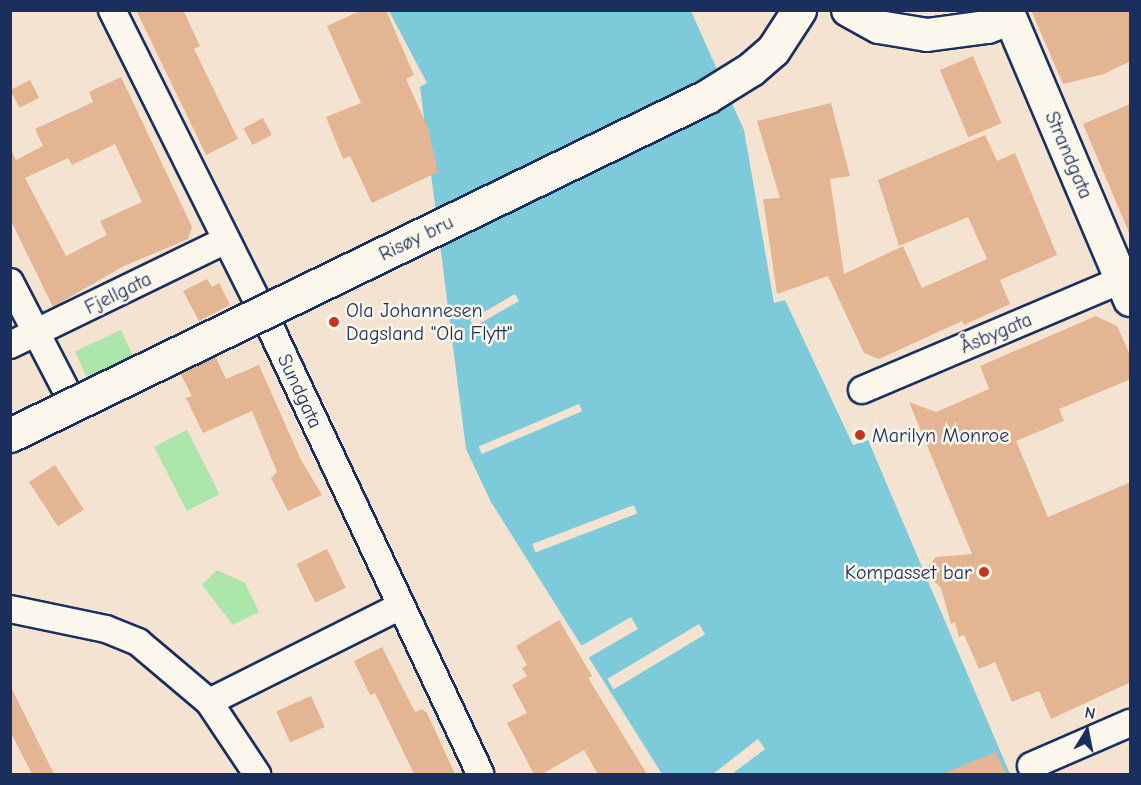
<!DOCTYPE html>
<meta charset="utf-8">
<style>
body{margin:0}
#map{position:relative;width:1141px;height:785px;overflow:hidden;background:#f4e3d1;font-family:"Comic Neue",sans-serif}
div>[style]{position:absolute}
.green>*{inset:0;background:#ace6ab;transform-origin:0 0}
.water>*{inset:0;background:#7dcbda}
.pier>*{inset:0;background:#f4e3d1;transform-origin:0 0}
.building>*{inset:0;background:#e3b593;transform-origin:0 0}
.roads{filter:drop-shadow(2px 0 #1b2f5e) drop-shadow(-2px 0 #1b2f5e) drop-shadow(0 2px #1b2f5e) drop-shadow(0 -2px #1b2f5e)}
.minor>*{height:26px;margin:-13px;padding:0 13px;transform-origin:13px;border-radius:13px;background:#fbf7ec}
.tertiary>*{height:32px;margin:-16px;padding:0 16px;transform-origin:16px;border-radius:16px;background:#fbf7ec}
.bridges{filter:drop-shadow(2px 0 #1b2f5e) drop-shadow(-2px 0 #1b2f5e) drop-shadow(0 2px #1b2f5e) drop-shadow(0 -2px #1b2f5e)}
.secondary-bridge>*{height:33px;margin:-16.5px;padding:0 16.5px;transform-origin:16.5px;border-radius:16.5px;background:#fbf7ec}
.dots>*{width:16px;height:16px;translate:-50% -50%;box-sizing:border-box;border:3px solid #fbf7ec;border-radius:50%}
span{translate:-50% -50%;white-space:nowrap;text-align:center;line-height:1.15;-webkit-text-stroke:5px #fbf7ec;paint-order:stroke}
.street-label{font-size:20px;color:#1b2f5e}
.poi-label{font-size:20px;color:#1b2f5e}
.left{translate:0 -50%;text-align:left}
.right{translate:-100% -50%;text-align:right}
.frame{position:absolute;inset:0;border:12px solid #1b2f5e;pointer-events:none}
.north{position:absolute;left:1057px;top:701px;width:60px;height:60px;-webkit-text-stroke:4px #fbf7ec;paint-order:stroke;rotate:10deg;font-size:16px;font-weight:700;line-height:24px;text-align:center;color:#1b2f5e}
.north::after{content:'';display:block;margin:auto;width:21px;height:27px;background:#1b2f5e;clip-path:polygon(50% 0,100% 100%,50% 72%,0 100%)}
</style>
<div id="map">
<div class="green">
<div style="left:121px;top:330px;width:42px;height:51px;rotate:65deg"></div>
<div style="left:187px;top:430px;width:72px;height:37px;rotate:63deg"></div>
<div style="clip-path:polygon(217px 570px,245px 583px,259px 612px,233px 625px,202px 585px)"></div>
</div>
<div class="water">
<div style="clip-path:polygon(389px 11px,691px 11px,744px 130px,774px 303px,785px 300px,853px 445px,868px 440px,1010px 774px,662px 774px,491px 502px,466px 449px,420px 87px,427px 83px)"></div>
</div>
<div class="pier">
<div style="left:515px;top:294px;width:8px;height:52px;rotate:60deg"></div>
<div style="left:579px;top:404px;width:8px;height:109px;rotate:67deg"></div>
<div style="left:634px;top:505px;width:9px;height:109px;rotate:69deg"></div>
<div style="left:631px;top:617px;width:14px;height:59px;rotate:60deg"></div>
<div style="left:699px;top:624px;width:12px;height:107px;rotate:59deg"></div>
<div style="clip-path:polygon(758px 739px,765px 749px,732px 774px,713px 774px)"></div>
</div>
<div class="building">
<div style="clip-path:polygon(136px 10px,183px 10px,200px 46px,194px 49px,238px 139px,206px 155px)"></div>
<div style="clip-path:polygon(362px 10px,386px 10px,414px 75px,406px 79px,428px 128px,438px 172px,372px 203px,350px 156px,343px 159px,326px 117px,361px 103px,327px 26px)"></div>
<div style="clip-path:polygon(1031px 10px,1131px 10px,1131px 61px,1104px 74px,1063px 84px)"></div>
<div style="left:973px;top:56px;width:73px;height:36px;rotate:67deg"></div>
<div style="clip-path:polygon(evenodd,121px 77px,192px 227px,188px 239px,122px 267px,53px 307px,10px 219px,10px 148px,16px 160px,43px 146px,35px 129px,93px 102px,89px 92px,121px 77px,115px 144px,142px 202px,100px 221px,107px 235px,66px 256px,25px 178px,68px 158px,72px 165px,115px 144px)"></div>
<div style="left:30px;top:80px;width:20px;height:22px;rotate:63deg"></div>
<div style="clip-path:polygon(831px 103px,850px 176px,830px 179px,844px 274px,903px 246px,922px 288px,987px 259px,968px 217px,899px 246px,878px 180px,985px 135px,997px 161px,1015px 153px,1057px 255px,1000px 280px,1010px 304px,964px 325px,962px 321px,879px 359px,864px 353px,828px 276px,777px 294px,763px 199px,780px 198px,757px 121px)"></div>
<div style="clip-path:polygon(1130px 104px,1130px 235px,1083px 124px)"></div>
<div style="left:263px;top:118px;width:19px;height:22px;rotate:62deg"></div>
<div style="clip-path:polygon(207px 279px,212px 287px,219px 283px,230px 305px,199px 321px,183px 291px)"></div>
<div style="clip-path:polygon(1096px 316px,1117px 326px,1131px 357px,1131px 379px,1059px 409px,1064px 421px,1016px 441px,1048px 517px,1131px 482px,1131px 682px,1051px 719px,1039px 691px,1012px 702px,995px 662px,979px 669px,964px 635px,959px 637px,955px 622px,951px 624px,941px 588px,930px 578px,928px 567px,936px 557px,972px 554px,909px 402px,936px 412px,989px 389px,980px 366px)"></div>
<div style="clip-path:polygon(215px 356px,226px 379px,259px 365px,301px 460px,322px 495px,288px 511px,271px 478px,277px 472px,252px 411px,203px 433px,186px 398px,192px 396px,180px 373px)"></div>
<div style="left:55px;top:465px;width:53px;height:31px;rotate:57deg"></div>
<div style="left:327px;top:549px;width:43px;height:34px;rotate:64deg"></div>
<div style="clip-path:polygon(559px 620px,592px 676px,588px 678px,647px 774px,598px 774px,584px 750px,542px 774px,534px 774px,507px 723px,527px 713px,512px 685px,527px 676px,522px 668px,527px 665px,516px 646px)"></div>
<div style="clip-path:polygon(382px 647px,415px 712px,422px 709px,427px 713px,455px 774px,414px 774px,375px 693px,370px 695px,354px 661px)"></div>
<div style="clip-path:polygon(10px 685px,54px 774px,32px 774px,10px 731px)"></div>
<div style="left:311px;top:696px;width:34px;height:38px;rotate:66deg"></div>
<div style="clip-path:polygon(996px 752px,1006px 774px,942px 774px)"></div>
</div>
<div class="roads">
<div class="minor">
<div style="left:112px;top:10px;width:359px;rotate:63.5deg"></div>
<div style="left:272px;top:331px;width:489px;rotate:64.8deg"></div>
<div style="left:10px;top:282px;width:126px;rotate:62.6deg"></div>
<div style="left:10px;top:345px;width:240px;rotate:-25.9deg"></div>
<div style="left:862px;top:390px;width:291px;rotate:-23deg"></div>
<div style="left:10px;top:609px;width:98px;rotate:11.8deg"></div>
<div style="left:106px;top:629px;width:35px;rotate:22deg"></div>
<div style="left:138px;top:642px;width:93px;rotate:40.2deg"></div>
<div style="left:209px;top:702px;width:87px;rotate:56.3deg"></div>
<div style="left:209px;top:702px;width:212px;rotate:-26.6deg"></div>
<div style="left:1031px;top:766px;width:108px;rotate:-23.5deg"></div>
</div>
<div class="tertiary">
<div style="left:848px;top:10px;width:35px;rotate:29deg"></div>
<div style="left:879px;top:27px;width:49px;rotate:9.5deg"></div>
<div style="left:927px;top:35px;width:61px;rotate:-7.6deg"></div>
<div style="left:987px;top:27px;width:24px;rotate:-19deg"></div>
<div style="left:1007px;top:10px;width:315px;rotate:67deg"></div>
</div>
</div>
<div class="bridges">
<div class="secondary-bridge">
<div style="left:10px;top:435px;width:774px;rotate:-25.9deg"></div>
<div style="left:706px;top:97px;width:53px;rotate:-31.9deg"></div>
<div style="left:751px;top:69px;width:29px;rotate:-41deg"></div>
<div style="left:773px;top:50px;width:48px;rotate:-57deg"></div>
</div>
</div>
<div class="dots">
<div style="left:334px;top:322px;background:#c8321e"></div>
<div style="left:860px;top:435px;background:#c8321e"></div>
<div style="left:984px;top:572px;background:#c8321e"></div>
</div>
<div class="street-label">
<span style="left:1069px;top:155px;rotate:67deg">Strandgata</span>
<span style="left:416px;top:238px;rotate:-26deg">Risøy bru</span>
<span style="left:118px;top:293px;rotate:-26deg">Fjellgata</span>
<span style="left:996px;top:333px;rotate:-23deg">Åsbygata</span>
<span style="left:300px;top:391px;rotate:65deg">Sundgata</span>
</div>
<div class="poi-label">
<span class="left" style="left:346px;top:322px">Ola Johannesen<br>Dagsland "Ola Flytt"</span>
<span class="left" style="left:872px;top:435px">Marilyn Monroe</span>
<span class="right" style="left:972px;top:572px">Kompasset bar</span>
</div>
<div class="frame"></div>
<div class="north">N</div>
</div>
